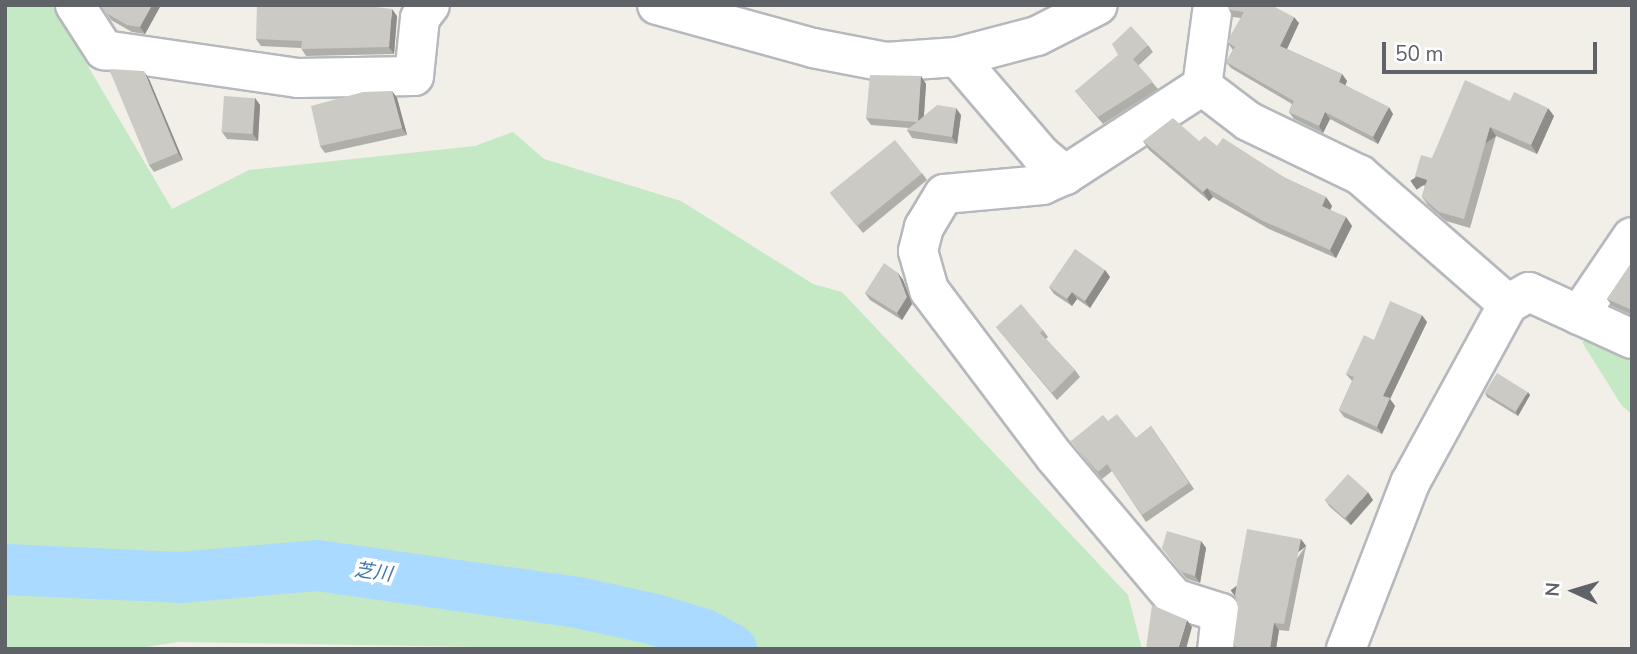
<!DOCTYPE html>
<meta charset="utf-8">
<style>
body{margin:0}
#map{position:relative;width:1637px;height:654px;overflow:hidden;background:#f1efe8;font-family:"Nunito Sans","Noto Sans JP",sans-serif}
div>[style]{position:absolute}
.green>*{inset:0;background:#c5e8c5}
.river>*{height:51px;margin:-25.5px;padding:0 25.5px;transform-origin:25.5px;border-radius:25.5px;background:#aadaff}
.roads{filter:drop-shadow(2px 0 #b5b8bc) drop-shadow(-2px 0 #b5b8bc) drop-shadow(0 2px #b5b8bc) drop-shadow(0 -2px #b5b8bc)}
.minor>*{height:38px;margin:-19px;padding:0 19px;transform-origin:19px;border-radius:19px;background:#fff}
.wall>*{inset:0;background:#afaea9}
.shaded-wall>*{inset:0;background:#8f8d8a;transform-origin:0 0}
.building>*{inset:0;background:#cccac5;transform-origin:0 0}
span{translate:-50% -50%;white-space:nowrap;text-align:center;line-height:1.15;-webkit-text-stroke:7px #fff;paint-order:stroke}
.water-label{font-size:19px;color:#4174aa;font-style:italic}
.frame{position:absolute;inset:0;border:7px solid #5f6368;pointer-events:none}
.north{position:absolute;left:1539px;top:556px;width:70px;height:70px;-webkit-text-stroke:5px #fff;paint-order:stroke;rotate:274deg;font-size:19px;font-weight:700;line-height:28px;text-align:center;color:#5f6368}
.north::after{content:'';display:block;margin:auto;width:24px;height:32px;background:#5f6368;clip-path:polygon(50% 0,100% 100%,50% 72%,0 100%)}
.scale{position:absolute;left:1382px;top:42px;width:215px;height:32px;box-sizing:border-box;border:4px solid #5f6368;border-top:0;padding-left:9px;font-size:21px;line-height:24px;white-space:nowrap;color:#5f6368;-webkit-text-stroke:5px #fff;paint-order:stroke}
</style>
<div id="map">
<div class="green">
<div style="clip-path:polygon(5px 5px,52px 5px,172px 209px,249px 170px,475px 146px,513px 132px,544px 159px,681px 201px,813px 284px,842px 292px,1128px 595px,1142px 649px,602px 649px,179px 642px,133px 649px,5px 649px)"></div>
<div style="clip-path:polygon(1620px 332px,1632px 339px,1632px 414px,1622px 406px,1582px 342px)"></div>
</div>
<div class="river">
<div style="left:5px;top:569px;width:174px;rotate:2.6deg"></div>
<div style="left:179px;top:577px;width:139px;rotate:-5deg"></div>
<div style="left:317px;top:565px;width:263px;rotate:8.1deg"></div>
<div style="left:577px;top:602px;width:79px;rotate:12.4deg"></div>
<div style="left:654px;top:619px;width:52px;rotate:16.7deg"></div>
<div style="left:704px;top:634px;width:31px;rotate:29deg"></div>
</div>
<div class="roads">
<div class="minor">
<div style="left:75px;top:5px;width:54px;rotate:57.2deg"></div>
<div style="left:104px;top:50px;width:196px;rotate:8.2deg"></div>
<div style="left:298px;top:78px;width:116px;rotate:-1deg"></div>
<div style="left:414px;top:76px;width:58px;rotate:-84.1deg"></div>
<div style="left:420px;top:18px;width:16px;rotate:-52deg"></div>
<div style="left:657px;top:5px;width:162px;rotate:15.4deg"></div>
<div style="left:813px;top:48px;width:74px;rotate:10.9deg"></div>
<div style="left:886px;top:62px;width:71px;rotate:-4deg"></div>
<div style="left:957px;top:57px;width:83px;rotate:-14.7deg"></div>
<div style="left:1037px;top:36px;width:68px;rotate:-26.9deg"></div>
<div style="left:1213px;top:5px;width:82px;rotate:97.7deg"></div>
<div style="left:1202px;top:86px;width:58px;rotate:37.3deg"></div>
<div style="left:1248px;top:121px;width:124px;rotate:25.7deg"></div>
<div style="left:1360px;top:175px;width:196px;rotate:41.1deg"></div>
<div style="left:957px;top:57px;width:128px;rotate:49.4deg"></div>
<div style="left:1040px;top:154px;width:33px;rotate:40deg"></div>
<div style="left:1065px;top:175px;width:163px;rotate:-33deg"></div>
<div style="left:1065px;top:175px;width:24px;rotate:156deg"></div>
<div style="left:1043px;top:185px;width:99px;rotate:174.8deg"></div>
<div style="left:944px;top:194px;width:39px;rotate:121deg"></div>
<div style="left:924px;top:227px;width:25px;rotate:104deg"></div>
<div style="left:918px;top:251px;width:41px;rotate:74.2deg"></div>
<div style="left:929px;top:290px;width:209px;rotate:53deg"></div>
<div style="left:1055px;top:457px;width:185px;rotate:49.8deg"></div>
<div style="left:1174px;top:598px;width:49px;rotate:17.7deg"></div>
<div style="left:1221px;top:613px;width:36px;rotate:96deg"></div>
<div style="left:1579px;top:315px;width:94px;rotate:-55.8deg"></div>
<div style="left:1346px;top:649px;width:178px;rotate:-68.9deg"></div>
<div style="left:1410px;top:483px;width:204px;rotate:-61.3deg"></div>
<div style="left:1508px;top:304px;width:24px;rotate:-30deg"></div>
<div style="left:1529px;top:292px;width:113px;rotate:24.5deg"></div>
</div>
</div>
<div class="wall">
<div style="clip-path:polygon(101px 5px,161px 5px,145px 34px,132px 32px,111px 20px)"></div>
<div style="clip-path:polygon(1228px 5px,1299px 23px,1287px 49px,1342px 74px,1347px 81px,1345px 85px,1393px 114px,1378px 144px,1330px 119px,1323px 133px,1294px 119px,1289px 112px,1292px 104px,1231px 68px,1226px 62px,1233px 50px,1227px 42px,1241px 18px,1233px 17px,1229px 10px)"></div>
<div style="clip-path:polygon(397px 16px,394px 54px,306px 56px,301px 48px,261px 46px,256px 39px)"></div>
<div style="clip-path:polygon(1148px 45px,1153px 52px,1138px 66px,1158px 89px,1103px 124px,1075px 91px)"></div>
<div style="clip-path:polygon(921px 76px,926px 84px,924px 116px,961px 115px,957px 144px,912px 138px,907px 130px,909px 128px,871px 125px,866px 118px)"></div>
<div style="clip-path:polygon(149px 79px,183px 160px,154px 172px,149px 165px)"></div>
<div style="clip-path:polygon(392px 91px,397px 98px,407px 135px,325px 153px,320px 146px)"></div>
<div style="clip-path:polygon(255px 98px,260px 105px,258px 141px,227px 139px,222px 132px)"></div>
<div style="clip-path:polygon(1510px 101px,1554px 116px,1537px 154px,1496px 136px,1470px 228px,1446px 221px,1428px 205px,1422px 197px,1425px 186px,1421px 185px,1415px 176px,1432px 158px)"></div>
<div style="clip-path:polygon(1143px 141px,1199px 141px,1217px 146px,1326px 197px,1332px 206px,1330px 210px,1346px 217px,1352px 226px,1336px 258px,1269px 229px,1213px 197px,1209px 201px,1149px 150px)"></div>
<div style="clip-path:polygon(922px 173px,927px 180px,863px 233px,831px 194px)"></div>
<div style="clip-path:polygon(1632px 262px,1632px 315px,1612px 306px,1607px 299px)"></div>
<div style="clip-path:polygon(1105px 270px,1110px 277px,1090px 308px,1077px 299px,1072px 306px,1054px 294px,1049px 287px)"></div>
<div style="clip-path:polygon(898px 273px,903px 280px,912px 304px,902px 320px,870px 300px,865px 293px)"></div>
<div style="clip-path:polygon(1427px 322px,1390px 399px,1395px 406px,1382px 434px,1344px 417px,1339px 410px,1352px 381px,1346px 374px,1374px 340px)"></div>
<div style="clip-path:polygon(996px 327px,1043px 330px,1048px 337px,1046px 339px,1075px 370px,1080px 377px,1057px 400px)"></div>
<div style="clip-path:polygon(1485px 393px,1530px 395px,1518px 416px,1487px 397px)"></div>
<div style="clip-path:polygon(1108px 421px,1136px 438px,1151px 426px,1194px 489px,1146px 522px,1112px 471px,1102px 479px,1071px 441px)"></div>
<div style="clip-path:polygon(1325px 500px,1373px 500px,1351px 525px,1330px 507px)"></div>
<div style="clip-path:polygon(1201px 541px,1206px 548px,1200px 583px,1187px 579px,1162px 548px)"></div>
<div style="clip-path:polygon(1306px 546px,1289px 631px,1279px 630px,1276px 649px,1235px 649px,1233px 646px)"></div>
</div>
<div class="shaded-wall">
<div style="clip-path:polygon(152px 5px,161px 5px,145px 34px,140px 27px)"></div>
<div style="clip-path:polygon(392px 9px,397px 16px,394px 54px,389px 47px)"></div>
<div style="clip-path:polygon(1294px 17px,1299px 23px,1285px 53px,1280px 46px)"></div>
<div style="clip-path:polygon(144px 71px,149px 79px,183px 160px,178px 153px)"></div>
<div style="clip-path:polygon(1342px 74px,1347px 81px,1344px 89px,1339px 82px)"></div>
<div style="clip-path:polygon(921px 76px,926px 84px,923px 128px,918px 121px)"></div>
<div style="clip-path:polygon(392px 91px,397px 98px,407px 135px,402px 128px)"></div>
<div style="clip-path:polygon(255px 98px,260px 105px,258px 141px,253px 134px)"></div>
<div style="clip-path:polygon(1389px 107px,1393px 114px,1378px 144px,1373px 137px)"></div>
<div style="clip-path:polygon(956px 108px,961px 115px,957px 144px,952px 137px)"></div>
<div style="clip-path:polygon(1548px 108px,1554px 116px,1537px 154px,1531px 145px)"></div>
<div style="clip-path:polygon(1325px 112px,1330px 119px,1323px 133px,1319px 126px)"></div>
<div style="left:1490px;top:127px;width:11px;height:96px;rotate:56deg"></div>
<div style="clip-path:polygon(1207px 188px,1213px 197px,1209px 201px,1203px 192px)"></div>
<div style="clip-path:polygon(1326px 197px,1332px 206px,1328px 215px,1322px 206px)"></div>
<div style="clip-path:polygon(1346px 217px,1352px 226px,1336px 258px,1330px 250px)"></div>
<div style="clip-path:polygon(1105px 270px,1110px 277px,1090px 308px,1085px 301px)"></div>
<div style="clip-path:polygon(898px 273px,903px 280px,912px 304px,902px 320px,897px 313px)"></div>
<div style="clip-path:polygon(1072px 292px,1077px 299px,1072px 306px,1067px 299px)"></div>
<div style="clip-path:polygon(1422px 315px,1427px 322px,1390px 399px,1395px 406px,1382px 434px,1377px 427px,1383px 396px)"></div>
<div style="clip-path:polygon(1528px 392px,1530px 395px,1518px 416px,1516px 412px)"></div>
<div style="clip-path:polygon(1368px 492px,1373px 500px,1351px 525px,1346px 518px)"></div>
<div style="left:1301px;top:539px;width:9px;height:87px;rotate:54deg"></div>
<div style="clip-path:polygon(1201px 541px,1206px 548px,1200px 583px,1195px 576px)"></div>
<div style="clip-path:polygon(1187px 620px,1192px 627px,1186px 649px,1178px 649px)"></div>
<div style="clip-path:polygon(1274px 623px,1279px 630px,1276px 649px,1270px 649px)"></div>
</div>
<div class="building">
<div style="clip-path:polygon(101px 5px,152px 5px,140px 27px,127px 25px,106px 13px)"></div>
<div style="clip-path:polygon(257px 5px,360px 5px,392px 9px,389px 47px,301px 49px,302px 41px,256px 39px)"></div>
<div style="clip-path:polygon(1228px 5px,1271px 5px,1294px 17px,1280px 46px,1342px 74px,1339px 82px,1389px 107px,1373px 137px,1325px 112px,1319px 126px,1289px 112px,1294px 101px,1226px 62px,1235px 47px,1227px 42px,1244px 12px,1229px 10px)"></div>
<div style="clip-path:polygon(1131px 26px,1148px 45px,1133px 59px,1153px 82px,1098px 117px,1075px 91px,1118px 55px,1112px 44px)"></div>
<div style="clip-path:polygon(109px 69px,144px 71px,178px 153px,149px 165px)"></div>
<div style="clip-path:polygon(870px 75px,921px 76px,918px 121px,937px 105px,956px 108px,952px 137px,907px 130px,917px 122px,866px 118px)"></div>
<div style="clip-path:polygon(1465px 80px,1510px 101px,1514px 92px,1548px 108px,1531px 145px,1490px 127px,1464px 219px,1439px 212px,1422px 197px,1427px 180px,1415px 176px,1421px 155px,1432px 158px)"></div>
<div style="clip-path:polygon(392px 91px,402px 128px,320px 146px,311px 106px,363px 92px)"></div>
<div style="left:224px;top:96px;width:31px;height:36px;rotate:4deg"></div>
<div style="clip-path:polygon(1173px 118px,1199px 141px,1205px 136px,1217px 146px,1223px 138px,1287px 179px,1326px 197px,1322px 206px,1346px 217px,1330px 250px,1263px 221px,1207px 188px,1203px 192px,1143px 141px)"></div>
<div style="left:895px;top:140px;width:43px;height:84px;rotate:51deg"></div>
<div style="clip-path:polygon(1075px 249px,1105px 270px,1085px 301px,1072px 292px,1067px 299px,1049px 287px)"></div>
<div style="clip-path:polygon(1632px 262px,1632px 310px,1607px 299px)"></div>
<div style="clip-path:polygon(884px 263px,898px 273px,907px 297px,897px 313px,865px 293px)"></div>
<div style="clip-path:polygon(1390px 301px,1422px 315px,1383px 396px,1390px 398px,1377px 427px,1339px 410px,1354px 377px,1346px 374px,1364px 335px,1374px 340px)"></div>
<div style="clip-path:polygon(1021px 304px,1043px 330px,1040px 333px,1075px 370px,1052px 393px,996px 327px)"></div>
<div style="left:1497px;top:373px;width:36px;height:23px;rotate:32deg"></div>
<div style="clip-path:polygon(1117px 414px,1136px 438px,1151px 426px,1189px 483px,1142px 515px,1107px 464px,1098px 472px,1071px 441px,1103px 415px,1108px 421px)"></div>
<div style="left:1348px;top:474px;width:27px;height:35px;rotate:42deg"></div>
<div style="clip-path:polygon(1247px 529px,1301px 539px,1284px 624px,1274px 623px,1270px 649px,1248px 649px,1233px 646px,1238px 608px,1235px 595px)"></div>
<div style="clip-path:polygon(1167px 531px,1201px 541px,1195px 576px,1182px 572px,1162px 548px)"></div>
<div style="clip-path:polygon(1152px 605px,1187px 620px,1178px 649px,1146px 649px)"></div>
</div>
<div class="water-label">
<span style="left:373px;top:573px;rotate:8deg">芝川</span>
</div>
<div class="frame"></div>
<div class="north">N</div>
<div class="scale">50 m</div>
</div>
